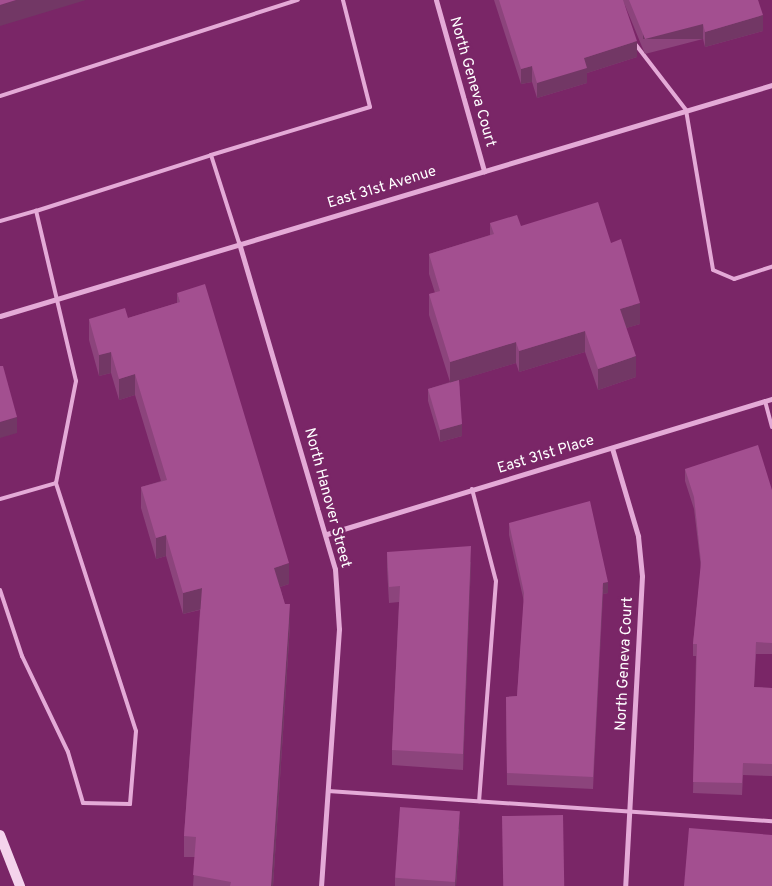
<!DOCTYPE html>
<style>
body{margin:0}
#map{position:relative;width:772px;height:886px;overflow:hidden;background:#7a2667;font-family:Overpass,sans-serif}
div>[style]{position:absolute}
.service>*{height:4px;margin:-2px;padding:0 2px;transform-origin:2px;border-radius:2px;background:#e4aad7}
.minor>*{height:5px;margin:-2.5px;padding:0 2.5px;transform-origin:2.5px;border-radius:2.5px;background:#e4aad7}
.secondary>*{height:10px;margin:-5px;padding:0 5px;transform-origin:5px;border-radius:5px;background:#f4d3ec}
.wall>*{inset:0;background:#8c447c}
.shaded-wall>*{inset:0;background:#723765;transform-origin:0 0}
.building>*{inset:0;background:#a34f90;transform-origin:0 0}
span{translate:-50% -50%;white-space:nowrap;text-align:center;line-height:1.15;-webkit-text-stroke:4.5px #7a2667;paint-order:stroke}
.street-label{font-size:15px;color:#fff}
</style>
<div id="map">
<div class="service">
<div style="left:636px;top:45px;width:82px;rotate:52.4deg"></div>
<div style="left:686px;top:110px;width:162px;rotate:80.4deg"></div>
<div style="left:713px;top:270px;width:23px;rotate:23deg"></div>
<div style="left:734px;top:279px;width:40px;rotate:-18deg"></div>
<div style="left:0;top:96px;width:313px;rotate:-17.9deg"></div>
<div style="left:211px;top:155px;width:166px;rotate:-16.8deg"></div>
<div style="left:370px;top:107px;width:110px;rotate:-104.2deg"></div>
<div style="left:0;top:221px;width:37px;rotate:-16deg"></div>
<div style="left:765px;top:401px;width:27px;rotate:75deg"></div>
<div style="left:472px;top:489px;width:95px;rotate:75.4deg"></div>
<div style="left:496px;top:581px;width:221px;rotate:94.4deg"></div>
<div style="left:0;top:499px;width:58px;rotate:-15.9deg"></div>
<div style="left:0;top:590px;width:70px;rotate:71.6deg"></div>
<div style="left:22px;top:656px;width:106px;rotate:64.4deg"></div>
<div style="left:68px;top:752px;width:53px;rotate:73.6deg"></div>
<div style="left:83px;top:803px;width:47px;rotate:1.2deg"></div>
<div style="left:130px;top:804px;width:73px;rotate:-85.3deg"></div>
<div style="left:136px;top:731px;width:261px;rotate:-107.9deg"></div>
<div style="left:56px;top:483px;width:104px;rotate:-78.9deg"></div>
<div style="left:76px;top:381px;width:175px;rotate:-103.2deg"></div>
<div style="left:36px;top:211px;width:184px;rotate:-17.7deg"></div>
<div style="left:211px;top:155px;width:92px;rotate:72.3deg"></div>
<div style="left:328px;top:791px;width:445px;rotate:3.9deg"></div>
</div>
<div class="minor">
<div style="left:436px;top:0;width:178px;rotate:74.3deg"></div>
<div style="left:239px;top:243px;width:340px;rotate:73.6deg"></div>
<div style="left:335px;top:569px;width:60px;rotate:86.2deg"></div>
<div style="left:339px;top:629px;width:258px;rotate:94deg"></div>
<div style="left:0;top:316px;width:806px;rotate:-16.66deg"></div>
<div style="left:612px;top:448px;width:92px;rotate:73.5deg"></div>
<div style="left:638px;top:536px;width:40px;rotate:84.3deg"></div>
<div style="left:642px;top:576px;width:310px;rotate:93.1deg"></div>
<div style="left:327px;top:534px;width:465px;rotate:-16.9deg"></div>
</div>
<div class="secondary">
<div style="left:0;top:835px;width:55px;rotate:68.6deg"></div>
</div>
<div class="wall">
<div style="clip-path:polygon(494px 0,758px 0,763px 31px,705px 47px,703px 39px,645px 54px,624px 3px,637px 57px,587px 73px,587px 83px,537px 98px,532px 82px,521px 84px)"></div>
<div style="clip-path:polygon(490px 223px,521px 226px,611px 243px,640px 324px,626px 328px,636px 377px,598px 390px,585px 352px,519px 372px,516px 363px,459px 380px,462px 436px,440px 442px,428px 401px,428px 389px,450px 382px,429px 315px,429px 294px,435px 293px,429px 274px,429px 254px,490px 235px)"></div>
<div style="clip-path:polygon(177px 293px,289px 584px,280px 587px,290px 625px,273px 886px,193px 886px,195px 857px,184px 857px,184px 836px,200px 610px,183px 614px,166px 556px,156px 559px,141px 508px,141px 487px,161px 481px,135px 395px,119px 400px,111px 373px,99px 376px,89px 340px,89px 319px,128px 318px,177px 303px)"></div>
<div style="clip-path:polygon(685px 469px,772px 490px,772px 654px,756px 654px,754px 687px,772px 688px,772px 776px,743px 775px,742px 795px,693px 793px,696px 656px,693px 656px,693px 644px,701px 568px,694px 509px,685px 481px)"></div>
<div style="clip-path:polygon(509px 523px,608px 593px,603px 594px,593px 789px,507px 785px,506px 697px,517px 696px,524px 602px,509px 535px)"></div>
<div style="clip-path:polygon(387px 552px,471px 562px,463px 770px,392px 765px,392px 750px,399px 602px,389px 603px,387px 568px)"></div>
<div style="clip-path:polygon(460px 828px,456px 886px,395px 886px,395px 878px)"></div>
</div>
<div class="shaded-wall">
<div style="clip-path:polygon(16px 0,86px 0,0 26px,0 5px)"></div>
<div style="clip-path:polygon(763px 15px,763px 31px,705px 47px,705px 32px)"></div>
<div style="left:703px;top:24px;width:15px;height:60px;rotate:90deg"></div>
<div style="clip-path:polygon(637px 41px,637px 57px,587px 73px,587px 83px,537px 98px,537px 83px,584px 58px)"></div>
<div style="clip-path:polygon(532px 66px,532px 82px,521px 84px,521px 69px)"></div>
<div style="clip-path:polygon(640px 303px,640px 324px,620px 330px,620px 309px)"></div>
<div style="clip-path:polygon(585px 331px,585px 352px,519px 372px,519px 351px)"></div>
<div style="clip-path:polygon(516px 342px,516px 363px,450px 383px,450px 362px)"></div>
<div style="clip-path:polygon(111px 352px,111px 373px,99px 376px,99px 355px)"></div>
<div style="clip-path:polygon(636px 356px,636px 377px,598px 390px,598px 369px)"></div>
<div style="clip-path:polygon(135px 374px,135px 395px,119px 400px,119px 379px)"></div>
<div style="clip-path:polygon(17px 417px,17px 433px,0 438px,0 422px)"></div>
<div style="clip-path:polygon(462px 424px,462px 436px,440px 442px,440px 430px)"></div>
<div style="clip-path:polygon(166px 535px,166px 556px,156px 559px,156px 538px)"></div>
<div style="clip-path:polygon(471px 546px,471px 562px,463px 770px,463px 754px)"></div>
<div style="clip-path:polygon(289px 563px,289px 584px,274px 589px,274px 568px)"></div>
<div style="clip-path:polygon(608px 582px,608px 593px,603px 594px,593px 789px,603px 583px)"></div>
<div style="clip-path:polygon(202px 588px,202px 609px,183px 614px,183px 593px)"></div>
<div style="clip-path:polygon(290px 604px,290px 625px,273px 886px,271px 886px)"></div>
<div style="clip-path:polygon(460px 811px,460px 828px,456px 886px,455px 886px)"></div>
</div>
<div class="building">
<div style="clip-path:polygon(0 0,16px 0,0 5px)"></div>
<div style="clip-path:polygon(499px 0,623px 0,637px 41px,584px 58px,587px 68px,537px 83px,532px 66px,521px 69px)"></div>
<div style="clip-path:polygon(629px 0,758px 0,763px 15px,705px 32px,703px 24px,645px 39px)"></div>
<div style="clip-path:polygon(598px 202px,611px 243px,621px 239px,640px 303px,620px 309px,636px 356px,598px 369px,585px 331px,519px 351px,516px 342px,450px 362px,429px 294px,440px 291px,429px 254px,494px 234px,490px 223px,517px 215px,521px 226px)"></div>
<div style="clip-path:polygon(205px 284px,289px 563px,274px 568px,285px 604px,290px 604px,271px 886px,230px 886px,231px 882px,193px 875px,196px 837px,184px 836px,202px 588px,183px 593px,166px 535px,156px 538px,141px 487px,167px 480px,135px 374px,119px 379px,111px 352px,99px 355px,89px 319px,125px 308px,128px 318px,180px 302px,177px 293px)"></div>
<div style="clip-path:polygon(0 366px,3px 366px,17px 417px,0 422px)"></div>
<div style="clip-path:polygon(459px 380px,462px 424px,440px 430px,428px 389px)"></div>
<div style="clip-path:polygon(758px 445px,772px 490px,772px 643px,756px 642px,754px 687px,772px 688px,772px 764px,743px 763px,742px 783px,693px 782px,697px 644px,693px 644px,701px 562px,694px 497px,685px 469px)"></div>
<div style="clip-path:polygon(590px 501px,608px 582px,603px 583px,593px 777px,507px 773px,506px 697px,517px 696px,524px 593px,509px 523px)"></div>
<div style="clip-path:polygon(471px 546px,463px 754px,392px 750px,400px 586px,389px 587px,387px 552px)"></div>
<div style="left:400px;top:807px;width:60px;height:71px;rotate:4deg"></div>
<div style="left:563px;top:815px;width:71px;height:61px;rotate:89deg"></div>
<div style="clip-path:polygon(689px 828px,772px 835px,772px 886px,684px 886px)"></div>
</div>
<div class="street-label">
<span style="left:472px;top:82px;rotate:74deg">North Geneva Court</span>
<span style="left:382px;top:188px;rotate:-17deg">East 31st Avenue</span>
<span style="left:546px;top:455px;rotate:-17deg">East 31st Place</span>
<span style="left:327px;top:498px;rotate:75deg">North Hanover Street</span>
<span style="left:625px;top:664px;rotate:-87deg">North Geneva Court</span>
</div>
</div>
